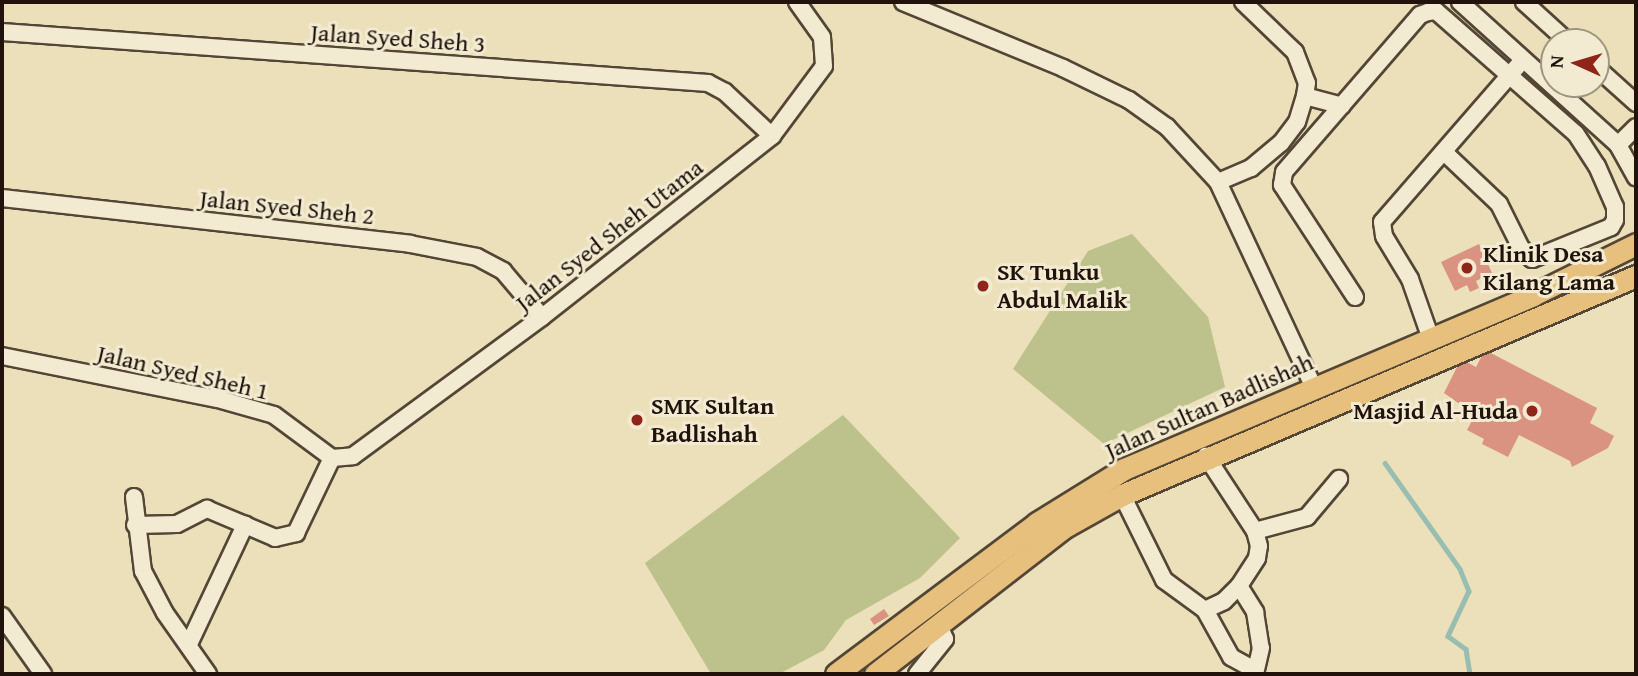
<!DOCTYPE html>
<style>
body{margin:0}
#map{position:relative;width:1638px;height:676px;overflow:hidden;background:#ebe0b9;font-family:"Gentium Book Plus",serif}
div>[style]{position:absolute}
.green>*{inset:0;background:#bdc18b}
.stream>*{height:4.5px;margin:-2.25px;padding:0 2.25px;transform-origin:2.25px;border-radius:2.25px;background:#98bdb1}
.building>*{inset:0;background:#d99380}
.roads{filter:drop-shadow(2px 0 #544636) drop-shadow(-2px 0 #544636) drop-shadow(0 2px #544636) drop-shadow(0 -2px #544636)}
.minor>*{height:16px;margin:-8px;padding:0 8px;transform-origin:8px;border-radius:8px;background:#f2ebd2}
.major>*{height:21px;margin:-10.5px;padding:0 10.5px;transform-origin:10.5px;border-radius:10.5px;background:#e6c07c}
.dots>*{width:19px;height:19px;translate:-50% -50%;box-sizing:border-box;border:4px solid #f2ebd2;border-radius:50%}
span{translate:-50% -50%;white-space:nowrap;text-align:center;line-height:1.15;-webkit-text-stroke:6px #f2ebd2;paint-order:stroke}
.street-label{font-size:24px;color:#21130b}
.poi-label{font-size:24px;color:#21130b;font-weight:700}
.left{translate:0 -50%;text-align:left}
.right{translate:-100% -50%;text-align:right}
.frame{position:absolute;inset:0;border:4px solid #21130b;pointer-events:none}
.north{position:absolute;left:1540px;top:28px;width:70px;height:70px;box-sizing:border-box;background:#f2ebd2;border:2px solid #9e9582;border-radius:50%;rotate:274deg;font-size:19px;font-weight:700;line-height:28px;text-align:center;color:#21130b}
.north::after{content:'';display:block;margin:auto;width:24px;height:32px;background:#8f2418;clip-path:polygon(50% 0,100% 100%,50% 72%,0 100%)}
</style>
<div id="map">
<div class="green">
<div style="clip-path:polygon(1132px 234px,1208px 317px,1225px 387px,1104px 444px,1013px 369px,1088px 251px)"></div>
<div style="clip-path:polygon(843px 415px,960px 538px,920px 578px,846px 620px,824px 650px,779px 674px,711px 674px,645px 563px)"></div>
</div>
<div class="stream">
<div style="left:1385px;top:463px;width:130px;rotate:54.7deg"></div>
<div style="left:1460px;top:569px;width:24px;rotate:68deg"></div>
<div style="left:1469px;top:591px;width:50px;rotate:115deg"></div>
<div style="left:1448px;top:636px;width:22px;rotate:36deg"></div>
<div style="left:1466px;top:649px;width:25px;rotate:81deg"></div>
</div>
<div class="building">
<div style="clip-path:polygon(1479px 244px,1492px 273px,1476px 281px,1479px 288px,1470px 292px,1467px 285px,1455px 291px,1441px 262px)"></div>
<div style="clip-path:polygon(1485px 350px,1597px 408px,1590px 423px,1614px 436px,1608px 448px,1572px 467px,1570px 461px,1519px 435px,1508px 457px,1482px 444px,1484px 439px,1467px 430px,1475px 415px,1444px 393px,1461px 359px,1476px 367px)"></div>
<div style="clip-path:polygon(884px 609px,889px 616px,874px 625px,870px 619px)"></div>
</div>
<div class="roads">
<div class="minor">
<div style="left:903px;top:2px;width:173px;rotate:22.4deg"></div>
<div style="left:1063px;top:68px;width:73px;rotate:25.9deg"></div>
<div style="left:1129px;top:100px;width:47px;rotate:35.4deg"></div>
<div style="left:1167px;top:127px;width:75px;rotate:47.2deg"></div>
<div style="left:1218px;top:182px;width:227px;rotate:65deg"></div>
<div style="left:1243px;top:2px;width:72px;rotate:43.9deg"></div>
<div style="left:1295px;top:52px;width:33px;rotate:69deg"></div>
<div style="left:1307px;top:83px;width:13px;rotate:99deg"></div>
<div style="left:1460px;top:2px;width:213px;rotate:42.1deg"></div>
<div style="left:1618px;top:145px;width:37px;rotate:61deg"></div>
<div style="left:1524px;top:2px;width:59px;rotate:42.3deg"></div>
<div style="left:2px;top:32px;width:708px;rotate:4.13deg"></div>
<div style="left:708px;top:83px;width:19px;rotate:28deg"></div>
<div style="left:725px;top:92px;width:64px;rotate:43.1deg"></div>
<div style="left:1596px;top:67px;width:54px;rotate:42deg"></div>
<div style="left:1618px;top:145px;width:25px;rotate:-45deg"></div>
<div style="left:1218px;top:182px;width:36px;rotate:-23deg"></div>
<div style="left:1251px;top:168px;width:39px;rotate:-40deg"></div>
<div style="left:1281px;top:143px;width:26px;rotate:-53deg"></div>
<div style="left:1297px;top:122px;width:27px;rotate:-73deg"></div>
<div style="left:1305px;top:96px;width:38px;rotate:15deg"></div>
<div style="left:2px;top:198px;width:411px;rotate:6.4deg"></div>
<div style="left:410px;top:244px;width:68px;rotate:11deg"></div>
<div style="left:477px;top:257px;width:30px;rotate:28deg"></div>
<div style="left:503px;top:271px;width:60px;rotate:49.7deg"></div>
<div style="left:1355px;top:297px;width:134px;rotate:-123.1deg"></div>
<div style="left:1282px;top:185px;width:13px;rotate:-81deg"></div>
<div style="left:1284px;top:172px;width:208px;rotate:-49.1deg"></div>
<div style="left:1420px;top:15px;width:9px;rotate:-21deg"></div>
<div style="left:1428px;top:12px;width:8px;rotate:-7deg"></div>
<div style="left:1436px;top:11px;width:186px;rotate:41.3deg"></div>
<div style="left:1576px;top:134px;width:38px;rotate:57deg"></div>
<div style="left:1597px;top:166px;width:45px;rotate:66.3deg"></div>
<div style="left:1615px;top:207px;width:13px;rotate:90deg"></div>
<div style="left:1615px;top:220px;width:8px;rotate:120deg"></div>
<div style="left:1611px;top:227px;width:85px;rotate:157.9deg"></div>
<div style="left:1532px;top:259px;width:16px;rotate:-135deg"></div>
<div style="left:1521px;top:248px;width:49px;rotate:-116.6deg"></div>
<div style="left:1499px;top:204px;width:76px;rotate:-136.6deg"></div>
<div style="left:1431px;top:339px;width:64px;rotate:-109.3deg"></div>
<div style="left:1410px;top:279px;width:50px;rotate:-121.2deg"></div>
<div style="left:1384px;top:236px;width:14px;rotate:-98deg"></div>
<div style="left:1382px;top:222px;width:215px;rotate:-49deg"></div>
<div style="left:2px;top:356px;width:220px;rotate:11.3deg"></div>
<div style="left:218px;top:399px;width:58px;rotate:15.9deg"></div>
<div style="left:274px;top:415px;width:72px;rotate:36.6deg"></div>
<div style="left:332px;top:458px;width:21px;rotate:-5deg"></div>
<div style="left:353px;top:456px;width:235px;rotate:-36.3deg"></div>
<div style="left:542px;top:317px;width:293px;rotate:-38.2deg"></div>
<div style="left:772px;top:136px;width:87px;rotate:-53.4deg"></div>
<div style="left:824px;top:66px;width:29px;rotate:-94deg"></div>
<div style="left:822px;top:37px;width:43px;rotate:-125.5deg"></div>
<div style="left:1122px;top:495px;width:95px;rotate:63.7deg"></div>
<div style="left:1164px;top:580px;width:51px;rotate:36.2deg"></div>
<div style="left:1205px;top:610px;width:21px;rotate:-25deg"></div>
<div style="left:1224px;top:601px;width:21px;rotate:-45deg"></div>
<div style="left:1239px;top:586px;width:33px;rotate:-57deg"></div>
<div style="left:1257px;top:558px;width:12px;rotate:-81deg"></div>
<div style="left:1259px;top:546px;width:16px;rotate:-105deg"></div>
<div style="left:1255px;top:531px;width:90px;rotate:-123.2deg"></div>
<div style="left:134px;top:497px;width:75px;rotate:83.1deg"></div>
<div style="left:143px;top:571px;width:47px;rotate:62.4deg"></div>
<div style="left:165px;top:613px;width:75px;rotate:54.8deg"></div>
<div style="left:135px;top:525px;width:42px;rotate:-1.4deg"></div>
<div style="left:177px;top:524px;width:34px;rotate:-27deg"></div>
<div style="left:207px;top:509px;width:41px;rotate:22.8deg"></div>
<div style="left:1255px;top:531px;width:54px;rotate:-15.1deg"></div>
<div style="left:1307px;top:517px;width:50px;rotate:-49.9deg"></div>
<div style="left:1239px;top:586px;width:31px;rotate:58deg"></div>
<div style="left:1255px;top:612px;width:36px;rotate:81deg"></div>
<div style="left:1261px;top:648px;width:27px;rotate:103deg"></div>
<div style="left:1205px;top:610px;width:54px;rotate:61deg"></div>
<div style="left:1231px;top:657px;width:26px;rotate:29deg"></div>
<div style="left:2px;top:616px;width:71px;rotate:54.7deg"></div>
<div style="left:189px;top:644px;width:132px;rotate:-64.8deg"></div>
<div style="left:245px;top:525px;width:33px;rotate:23deg"></div>
<div style="left:275px;top:538px;width:22px;rotate:-13deg"></div>
<div style="left:296px;top:533px;width:83px;rotate:-64.4deg"></div>
<div style="left:917px;top:674px;width:45px;rotate:-51.3deg"></div>
<div style="left:945px;top:639px;width:12px;rotate:-114deg"></div>
</div>
<div class="major">
<div style="left:836px;top:674px;width:251px;rotate:-36.9deg"></div>
<div style="left:1037px;top:523px;width:102px;rotate:-31.8deg"></div>
<div style="left:1124px;top:469px;width:444px;rotate:-23deg"></div>
<div style="left:1533px;top:295px;width:115px;rotate:-26.3deg"></div>
<div style="left:875px;top:674px;width:238px;rotate:-37.8deg"></div>
<div style="left:1063px;top:528px;width:68px;rotate:-29.2deg"></div>
<div style="left:1122px;top:495px;width:559px;rotate:-23.08deg"></div>
</div>
</div>
<div class="dots">
<div style="left:1467px;top:268px;background:#8f2418"></div>
<div style="left:983px;top:286px;background:#8f2418"></div>
<div style="left:1532px;top:411px;background:#8f2418"></div>
<div style="left:637px;top:420px;background:#8f2418"></div>
</div>
<div class="street-label">
<span style="left:398px;top:38px;rotate:4deg">Jalan Syed Sheh 3</span>
<span style="left:287px;top:207px;rotate:6deg">Jalan Syed Sheh 2</span>
<span style="left:609px;top:235px;rotate:-38deg">Jalan Syed Sheh Utama</span>
<span style="left:183px;top:372px;rotate:13deg">Jalan Syed Sheh 1</span>
<span style="left:1209px;top:406px;rotate:-24deg">Jalan Sultan Badlishah</span>
</div>
<div class="poi-label">
<span class="left" style="left:1483px;top:268px">Klinik Desa<br>Kilang Lama</span>
<span class="left" style="left:997px;top:286px">SK Tunku<br>Abdul Malik</span>
<span class="left" style="left:651px;top:420px">SMK Sultan<br>Badlishah</span>
<span class="right" style="left:1518px;top:411px">Masjid Al-Huda</span>
</div>
<div class="frame"></div>
<div class="north">N</div>
</div>
